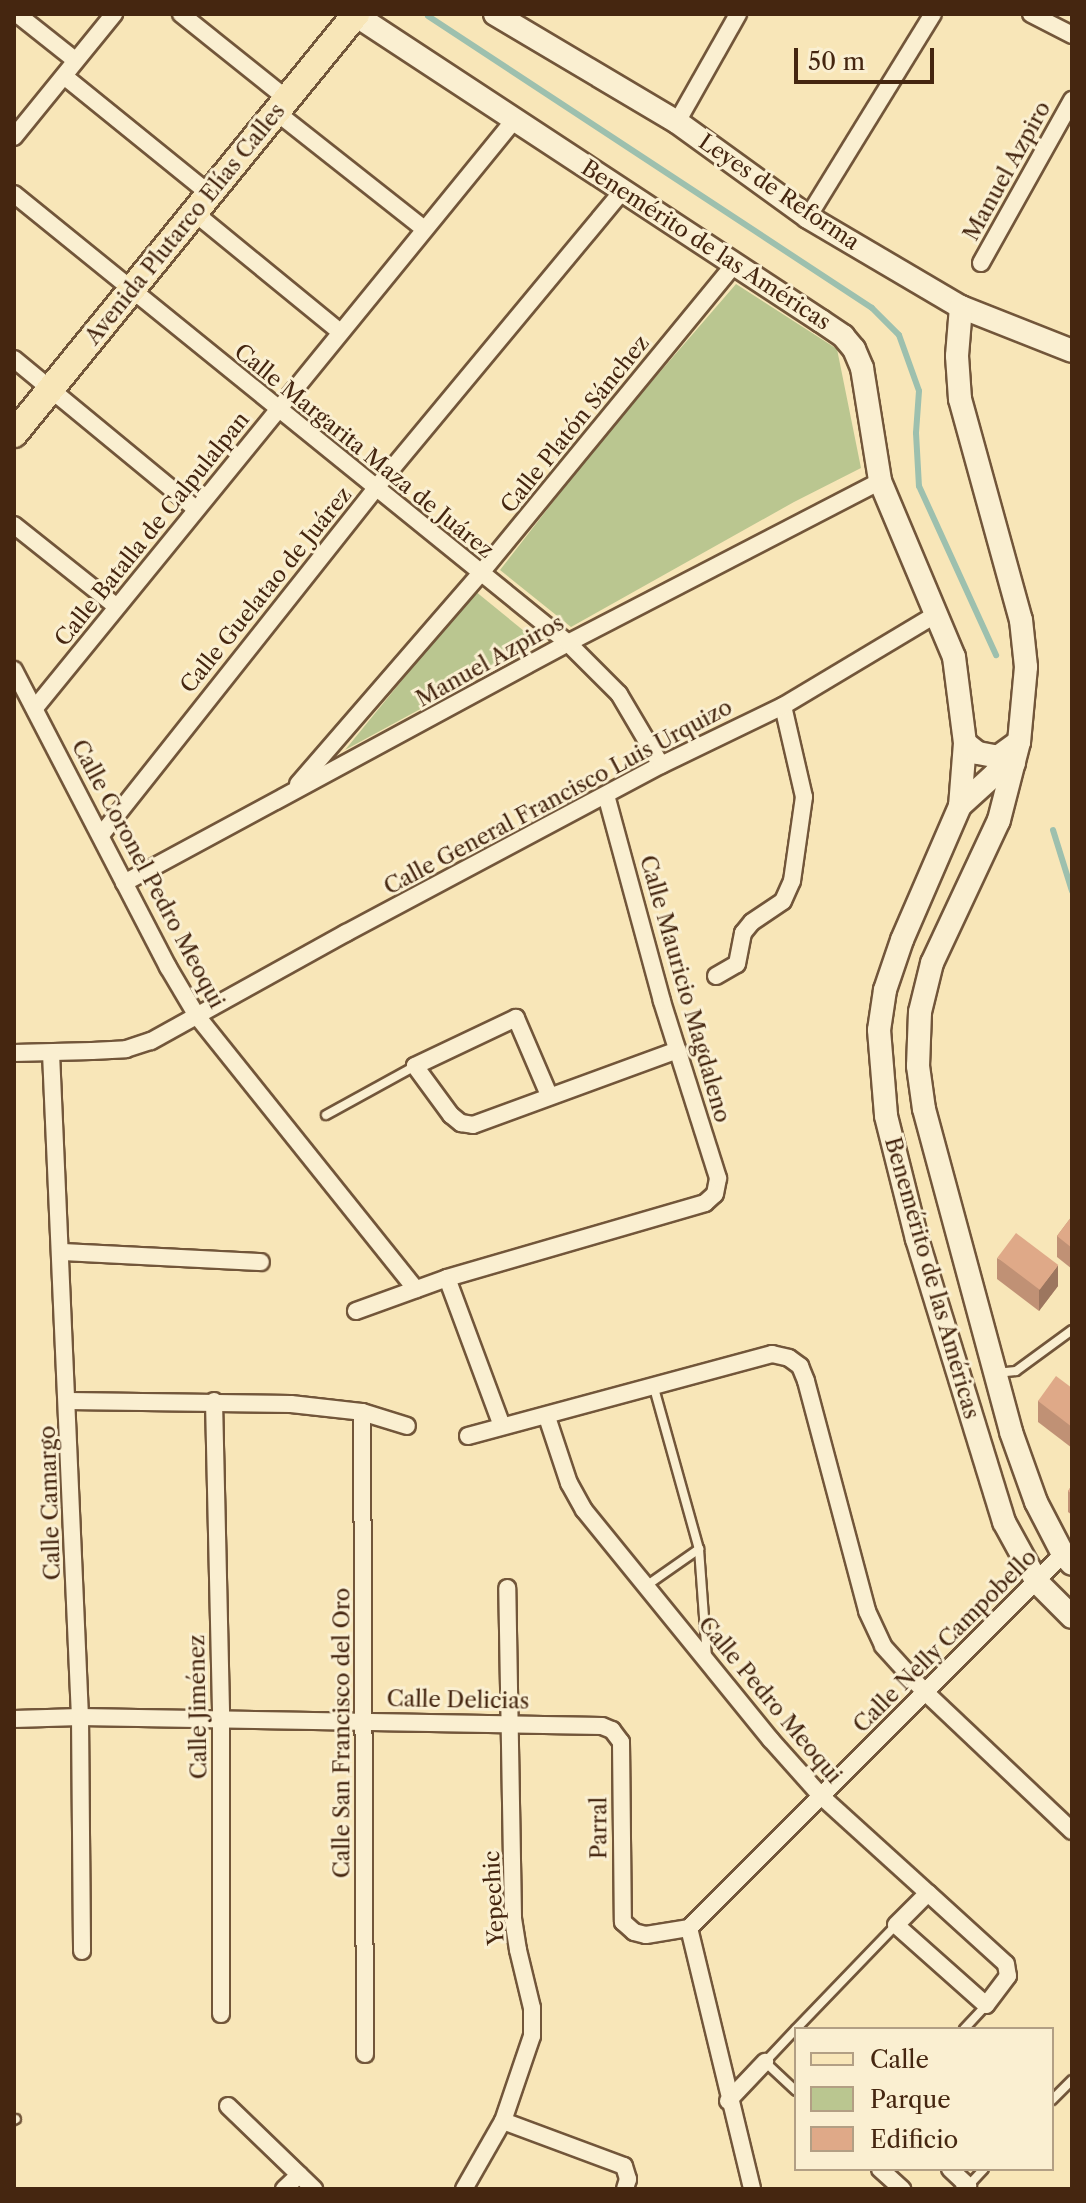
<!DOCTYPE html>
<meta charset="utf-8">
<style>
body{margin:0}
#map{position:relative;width:1086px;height:2203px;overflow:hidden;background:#f8e6b8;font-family:"Libre Caslon Text",serif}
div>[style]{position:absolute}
.green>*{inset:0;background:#bac690}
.stream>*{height:6px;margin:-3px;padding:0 3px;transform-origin:3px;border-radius:3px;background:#9dc0ae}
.roads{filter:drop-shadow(2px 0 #72563a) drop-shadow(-2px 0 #72563a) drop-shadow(0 2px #72563a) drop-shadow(0 -2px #72563a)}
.lane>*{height:8px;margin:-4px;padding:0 4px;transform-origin:4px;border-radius:4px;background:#faefd1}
.street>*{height:16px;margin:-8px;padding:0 8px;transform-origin:8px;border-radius:8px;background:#faefd1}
.secondary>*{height:22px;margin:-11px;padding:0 11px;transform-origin:11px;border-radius:11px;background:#faefd1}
.primary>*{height:26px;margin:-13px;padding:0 13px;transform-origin:13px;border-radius:13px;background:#f8e6b8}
.wall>*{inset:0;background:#c09175}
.shaded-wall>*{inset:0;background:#9c765f}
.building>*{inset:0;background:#dfa988;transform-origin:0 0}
span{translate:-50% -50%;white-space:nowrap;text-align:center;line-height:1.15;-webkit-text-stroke:6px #faefd1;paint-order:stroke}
.street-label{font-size:22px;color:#452610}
.frame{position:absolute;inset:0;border:16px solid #452610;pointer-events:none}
.legend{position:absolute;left:794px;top:2027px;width:260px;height:144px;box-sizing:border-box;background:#faefd1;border:2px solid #b29f84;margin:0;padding:10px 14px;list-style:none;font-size:24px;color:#452610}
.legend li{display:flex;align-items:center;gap:16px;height:40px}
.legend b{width:40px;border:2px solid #b29f84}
.scale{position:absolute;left:794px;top:48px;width:140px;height:36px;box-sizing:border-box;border:4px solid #452610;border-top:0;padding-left:10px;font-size:24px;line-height:28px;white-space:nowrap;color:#452610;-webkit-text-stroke:6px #faefd1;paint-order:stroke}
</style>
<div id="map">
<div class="green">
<div style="clip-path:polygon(736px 284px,837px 349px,861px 468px,794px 502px,571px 627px,500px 570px,602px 439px)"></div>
<div style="clip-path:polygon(475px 591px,540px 644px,345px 750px)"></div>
</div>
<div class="stream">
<div style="left:428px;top:16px;width:531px;rotate:33.33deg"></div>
<div style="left:872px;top:308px;width:38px;rotate:45deg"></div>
<div style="left:899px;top:335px;width:59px;rotate:70.3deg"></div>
<div style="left:919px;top:391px;width:42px;rotate:94.1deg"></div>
<div style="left:916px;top:433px;width:53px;rotate:86.8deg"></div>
<div style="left:919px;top:486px;width:186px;rotate:65.5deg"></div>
<div style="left:1053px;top:830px;width:64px;rotate:72.7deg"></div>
</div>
<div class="roads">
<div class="lane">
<div style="left:326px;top:1115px;width:102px;rotate:-28.8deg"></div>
<div style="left:996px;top:1373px;width:20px;rotate:-6deg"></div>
<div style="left:1016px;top:1371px;width:69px;rotate:-36.2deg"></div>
<div style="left:654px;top:1388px;width:167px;rotate:74.4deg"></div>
<div style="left:699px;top:1549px;width:108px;rotate:85.8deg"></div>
<div style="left:646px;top:1586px;width:65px;rotate:-34.9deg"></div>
<div style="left:796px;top:2029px;width:144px;rotate:-46.1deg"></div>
<div style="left:796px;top:2029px;width:45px;rotate:133.2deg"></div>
<div style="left:765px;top:2062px;width:42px;rotate:43.1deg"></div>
<div style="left:964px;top:2029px;width:33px;rotate:-47deg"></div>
<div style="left:1052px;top:2100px;width:28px;rotate:-45deg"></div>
<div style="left:14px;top:2120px;width:2px;rotate:-27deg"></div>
<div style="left:968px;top:2186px;width:23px;rotate:-47deg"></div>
</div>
<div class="street">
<div style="left:17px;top:14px;width:74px;rotate:38.4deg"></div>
<div style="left:181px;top:14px;width:136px;rotate:38.7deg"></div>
<div style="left:1031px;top:14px;width:46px;rotate:27.1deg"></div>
<div style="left:64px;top:76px;width:189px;rotate:39deg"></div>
<div style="left:276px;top:112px;width:189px;rotate:38.3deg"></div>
<div style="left:677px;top:122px;width:124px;rotate:-60.5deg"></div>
<div style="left:14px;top:137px;width:159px;rotate:-50.9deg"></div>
<div style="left:14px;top:194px;width:713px;rotate:39.02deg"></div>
<div style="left:568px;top:643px;width:72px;rotate:45deg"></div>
<div style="left:619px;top:694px;width:82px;rotate:59.4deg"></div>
<div style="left:196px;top:214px;width:185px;rotate:39.3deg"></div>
<div style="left:808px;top:217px;width:238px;rotate:-58.4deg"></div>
<div style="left:981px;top:263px;width:187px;rotate:-60.8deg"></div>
<div style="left:14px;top:359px;width:236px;rotate:39.5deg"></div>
<div style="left:14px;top:525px;width:130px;rotate:38.5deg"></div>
<div style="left:14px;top:670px;width:335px;rotate:62.6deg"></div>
<div style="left:168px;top:967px;width:57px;rotate:59.4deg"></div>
<div style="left:197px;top:1016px;width:350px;rotate:51.3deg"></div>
<div style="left:35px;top:708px;width:760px;rotate:-50.82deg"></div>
<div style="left:298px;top:784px;width:278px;rotate:-49.1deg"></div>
<div style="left:480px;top:574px;width:400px;rotate:-50.6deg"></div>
<div style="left:101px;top:835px;width:441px;rotate:-51.6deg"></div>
<div style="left:375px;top:489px;width:387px;rotate:-50.3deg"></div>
<div style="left:124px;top:883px;width:505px;rotate:-28.39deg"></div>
<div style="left:568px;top:643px;width:352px;rotate:-27.4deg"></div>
<div style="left:716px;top:976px;width:24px;rotate:-30deg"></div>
<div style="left:737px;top:964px;width:32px;rotate:-79deg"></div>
<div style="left:743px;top:933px;width:14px;rotate:-51deg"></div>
<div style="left:752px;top:922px;width:37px;rotate:-34deg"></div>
<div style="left:783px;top:901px;width:22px;rotate:-66deg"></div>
<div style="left:792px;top:881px;width:85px;rotate:-81.9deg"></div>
<div style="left:804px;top:797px;width:93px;rotate:-103deg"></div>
<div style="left:14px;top:1053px;width:78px;rotate:-1.5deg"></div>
<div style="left:92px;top:1051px;width:34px;rotate:-3deg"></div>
<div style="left:126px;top:1049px;width:26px;rotate:-18deg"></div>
<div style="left:151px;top:1041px;width:223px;rotate:-29deg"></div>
<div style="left:346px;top:933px;width:357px;rotate:-28.1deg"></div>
<div style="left:661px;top:765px;width:136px;rotate:-25.8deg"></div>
<div style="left:783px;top:706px;width:179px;rotate:-30.9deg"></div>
<div style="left:51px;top:1053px;width:665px;rotate:87.5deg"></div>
<div style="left:80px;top:1717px;width:234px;rotate:89.5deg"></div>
<div style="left:549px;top:1095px;width:84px;rotate:-113.2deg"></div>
<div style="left:516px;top:1018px;width:112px;rotate:154.6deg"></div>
<div style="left:415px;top:1066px;width:61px;rotate:53.7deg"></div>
<div style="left:451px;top:1115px;width:13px;rotate:39deg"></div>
<div style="left:461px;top:1123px;width:12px;rotate:9deg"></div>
<div style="left:473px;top:1125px;width:218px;rotate:-20.1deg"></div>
<div style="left:61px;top:1252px;width:200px;rotate:2.9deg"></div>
<div style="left:447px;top:1278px;width:158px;rotate:69.6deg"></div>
<div style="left:356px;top:1311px;width:97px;rotate:-19.9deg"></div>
<div style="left:447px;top:1278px;width:269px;rotate:-16.2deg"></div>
<div style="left:705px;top:1203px;width:13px;rotate:-42deg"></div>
<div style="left:715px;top:1194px;width:16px;rotate:-79deg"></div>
<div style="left:718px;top:1178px;width:186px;rotate:-107.6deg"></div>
<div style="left:662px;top:1001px;width:213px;rotate:-105.2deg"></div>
<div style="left:68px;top:1401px;width:223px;rotate:0.8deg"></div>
<div style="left:291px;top:1404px;width:71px;rotate:6.4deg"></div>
<div style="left:362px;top:1412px;width:47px;rotate:17.3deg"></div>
<div style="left:214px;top:1401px;width:320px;rotate:88.7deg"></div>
<div style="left:221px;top:1721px;width:293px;rotate:90deg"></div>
<div style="left:362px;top:1412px;width:642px;rotate:89.73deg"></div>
<div style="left:547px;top:1417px;width:70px;rotate:71.6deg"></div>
<div style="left:569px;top:1483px;width:31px;rotate:61deg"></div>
<div style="left:584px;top:1510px;width:296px;rotate:50.9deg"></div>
<div style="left:771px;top:1740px;width:75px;rotate:48.2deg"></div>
<div style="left:821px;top:1796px;width:144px;rotate:42.2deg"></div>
<div style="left:928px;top:1893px;width:105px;rotate:42.3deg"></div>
<div style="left:1006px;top:1964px;width:12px;rotate:81deg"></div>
<div style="left:1008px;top:1976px;width:36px;rotate:127deg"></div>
<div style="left:986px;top:2005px;width:120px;rotate:-138.4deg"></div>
<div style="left:896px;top:1925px;width:45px;rotate:-45deg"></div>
<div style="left:468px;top:1436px;width:315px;rotate:-15.1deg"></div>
<div style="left:772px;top:1354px;width:17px;rotate:13deg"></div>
<div style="left:789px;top:1358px;width:14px;rotate:36deg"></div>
<div style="left:800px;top:1366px;width:16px;rotate:68deg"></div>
<div style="left:806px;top:1381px;width:238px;rotate:75.1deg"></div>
<div style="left:867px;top:1611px;width:38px;rotate:65deg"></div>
<div style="left:883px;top:1646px;width:59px;rotate:47.7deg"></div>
<div style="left:923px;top:1690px;width:205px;rotate:43.4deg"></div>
<div style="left:14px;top:1719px;width:66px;rotate:-1.7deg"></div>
<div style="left:80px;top:1717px;width:522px;rotate:0.99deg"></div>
<div style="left:602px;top:1726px;width:11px;rotate:22deg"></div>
<div style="left:612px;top:1730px;width:15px;rotate:53deg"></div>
<div style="left:621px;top:1742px;width:180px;rotate:89.4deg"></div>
<div style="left:623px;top:1922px;width:15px;rotate:42deg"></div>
<div style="left:634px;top:1932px;width:12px;rotate:14deg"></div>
<div style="left:646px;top:1935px;width:44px;rotate:-9.2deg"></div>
<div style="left:689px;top:1928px;width:529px;rotate:-45deg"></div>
<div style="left:689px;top:1928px;width:268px;rotate:76.4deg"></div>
<div style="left:728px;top:2101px;width:54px;rotate:-46.5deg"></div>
<div style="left:228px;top:2106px;width:120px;rotate:44deg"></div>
<div style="left:503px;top:2121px;width:129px;rotate:20.4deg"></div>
<div style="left:624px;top:2166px;width:14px;rotate:73deg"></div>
<div style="left:628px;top:2179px;width:10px;rotate:107deg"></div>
<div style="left:880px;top:2169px;width:30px;rotate:42deg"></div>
<div style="left:950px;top:2169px;width:25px;rotate:43deg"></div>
<div style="left:968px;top:2186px;width:5px;rotate:143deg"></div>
<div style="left:284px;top:2189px;width:21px;rotate:-43deg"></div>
<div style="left:464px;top:2189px;width:78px;rotate:-60.2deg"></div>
<div style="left:503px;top:2121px;width:90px;rotate:-71.2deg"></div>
<div style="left:532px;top:2036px;width:28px;rotate:-90deg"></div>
<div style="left:532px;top:2008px;width:60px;rotate:-103.6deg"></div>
<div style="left:518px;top:1950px;width:33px;rotate:-99deg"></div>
<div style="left:513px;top:1917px;width:329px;rotate:-91deg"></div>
</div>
<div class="secondary">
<div style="left:354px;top:14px;width:559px;rotate:33.32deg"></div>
<div style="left:821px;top:321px;width:27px;rotate:34deg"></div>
<div style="left:843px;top:336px;width:17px;rotate:50deg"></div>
<div style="left:854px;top:349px;width:21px;rotate:67deg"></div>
<div style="left:862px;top:368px;width:114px;rotate:80.9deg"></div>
<div style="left:880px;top:481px;width:191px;rotate:67.2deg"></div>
<div style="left:954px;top:657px;width:87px;rotate:82.7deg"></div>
<div style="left:965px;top:743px;width:63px;rotate:94.5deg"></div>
<div style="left:960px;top:806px;width:146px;rotate:113.4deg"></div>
<div style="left:902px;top:940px;width:53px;rotate:108.8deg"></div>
<div style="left:885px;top:990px;width:40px;rotate:98.5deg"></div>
<div style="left:879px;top:1030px;width:86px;rotate:85.3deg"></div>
<div style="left:886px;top:1116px;width:127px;rotate:75.9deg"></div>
<div style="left:917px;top:1239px;width:296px;rotate:72.9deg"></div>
<div style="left:1004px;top:1522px;width:68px;rotate:61.2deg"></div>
<div style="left:1037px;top:1582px;width:49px;rotate:45deg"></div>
<div style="left:495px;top:14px;width:212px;rotate:30.7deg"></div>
<div style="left:677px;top:122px;width:162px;rotate:35.9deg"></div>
<div style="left:808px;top:217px;width:178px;rotate:30.5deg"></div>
<div style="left:961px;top:307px;width:119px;rotate:21.6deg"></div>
<div style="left:961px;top:307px;width:49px;rotate:94.7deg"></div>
<div style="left:957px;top:356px;width:43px;rotate:86deg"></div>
<div style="left:960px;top:399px;width:229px;rotate:74.6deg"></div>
<div style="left:1021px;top:620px;width:47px;rotate:83.9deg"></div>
<div style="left:1026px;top:667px;width:75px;rotate:95.3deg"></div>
<div style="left:1019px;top:742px;width:81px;rotate:104.4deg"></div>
<div style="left:999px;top:820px;width:158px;rotate:115.1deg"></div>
<div style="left:932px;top:963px;width:50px;rotate:103.8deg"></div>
<div style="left:920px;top:1012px;width:54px;rotate:92.1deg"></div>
<div style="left:918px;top:1066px;width:43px;rotate:82.1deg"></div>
<div style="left:924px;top:1109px;width:335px;rotate:74.9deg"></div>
<div style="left:1011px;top:1432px;width:74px;rotate:70.3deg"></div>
<div style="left:1036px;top:1502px;width:59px;rotate:62.6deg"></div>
<div style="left:1063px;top:1554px;width:13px;rotate:48deg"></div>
<div style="left:965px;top:743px;width:16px;rotate:38deg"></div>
<div style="left:978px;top:753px;width:20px;rotate:11deg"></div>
<div style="left:998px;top:757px;width:26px;rotate:-36deg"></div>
<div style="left:960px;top:806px;width:47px;rotate:-42.4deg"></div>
<div style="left:995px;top:774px;width:22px;rotate:-30deg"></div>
</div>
<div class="primary">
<div style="left:14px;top:434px;width:542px;rotate:-50.84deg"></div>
</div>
</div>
<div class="wall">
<div style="clip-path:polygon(1072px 1216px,1072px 1269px,1057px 1257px,1057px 1236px)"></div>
<div style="clip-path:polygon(997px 1258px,1058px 1286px,1039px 1311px,997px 1279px)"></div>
<div style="clip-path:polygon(1072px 1388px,1072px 1448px,1038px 1422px,1038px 1401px)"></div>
<div style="clip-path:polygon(1072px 1485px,1072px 1515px,1068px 1512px,1068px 1491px)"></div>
</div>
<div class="shaded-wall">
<div style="clip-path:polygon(1058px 1265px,1058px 1286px,1039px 1311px,1039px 1290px)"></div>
</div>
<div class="building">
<div style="clip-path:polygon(1072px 1216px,1072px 1248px,1057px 1236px)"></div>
<div style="left:1016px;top:1233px;width:53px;height:31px;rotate:37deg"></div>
<div style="clip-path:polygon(1056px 1376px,1072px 1388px,1072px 1427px,1038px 1401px)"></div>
<div style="clip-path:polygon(1072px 1485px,1072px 1494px,1068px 1491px)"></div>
</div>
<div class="street-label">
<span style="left:1007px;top:171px;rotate:-61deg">Manuel Azpiro</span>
<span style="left:779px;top:192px;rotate:34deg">Leyes de Reforma</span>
<span style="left:185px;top:224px;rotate:-51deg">Avenida Plutarco Elías Calles</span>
<span style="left:706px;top:245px;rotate:33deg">Benemérito de las Américas</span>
<span style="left:575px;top:424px;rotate:-51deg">Calle Platón Sánchez</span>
<span style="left:364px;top:451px;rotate:39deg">Calle Margarita Maza de Juárez</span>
<span style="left:152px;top:529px;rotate:-51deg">Calle Batalla de Calpulalpan</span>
<span style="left:266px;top:590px;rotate:-51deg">Calle Guelatao de Juárez</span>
<span style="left:490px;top:661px;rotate:-29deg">Manuel Azpiros</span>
<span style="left:558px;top:797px;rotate:-28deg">Calle General Francisco Luis Urquizo</span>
<span style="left:148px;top:874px;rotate:62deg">Calle Coronel Pedro Meoqui</span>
<span style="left:685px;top:989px;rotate:74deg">Calle Mauricio Magdaleno</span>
<span style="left:932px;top:1278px;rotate:74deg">Benemérito de las Américas</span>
<span style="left:50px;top:1503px;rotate:-92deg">Calle Camargo</span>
<span style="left:945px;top:1641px;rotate:-45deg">Calle Nelly Campobello</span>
<span style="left:458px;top:1700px;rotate:1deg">Calle Delicias</span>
<span style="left:770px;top:1700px;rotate:50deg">Calle Pedro Meoqui</span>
<span style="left:198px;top:1707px;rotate:-91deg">Calle Jiménez</span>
<span style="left:342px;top:1733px;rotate:-90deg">Calle San Francisco del Oro</span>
<span style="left:599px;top:1828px;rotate:-90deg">Parral</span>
<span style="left:494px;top:1898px;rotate:-93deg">Yepechic</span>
</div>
<div class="frame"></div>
<ul class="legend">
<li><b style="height:10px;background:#f8e6b8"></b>Calle</li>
<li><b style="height:22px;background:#bac690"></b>Parque</li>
<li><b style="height:22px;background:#dfa988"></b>Edificio</li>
</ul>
<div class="scale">50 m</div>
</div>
